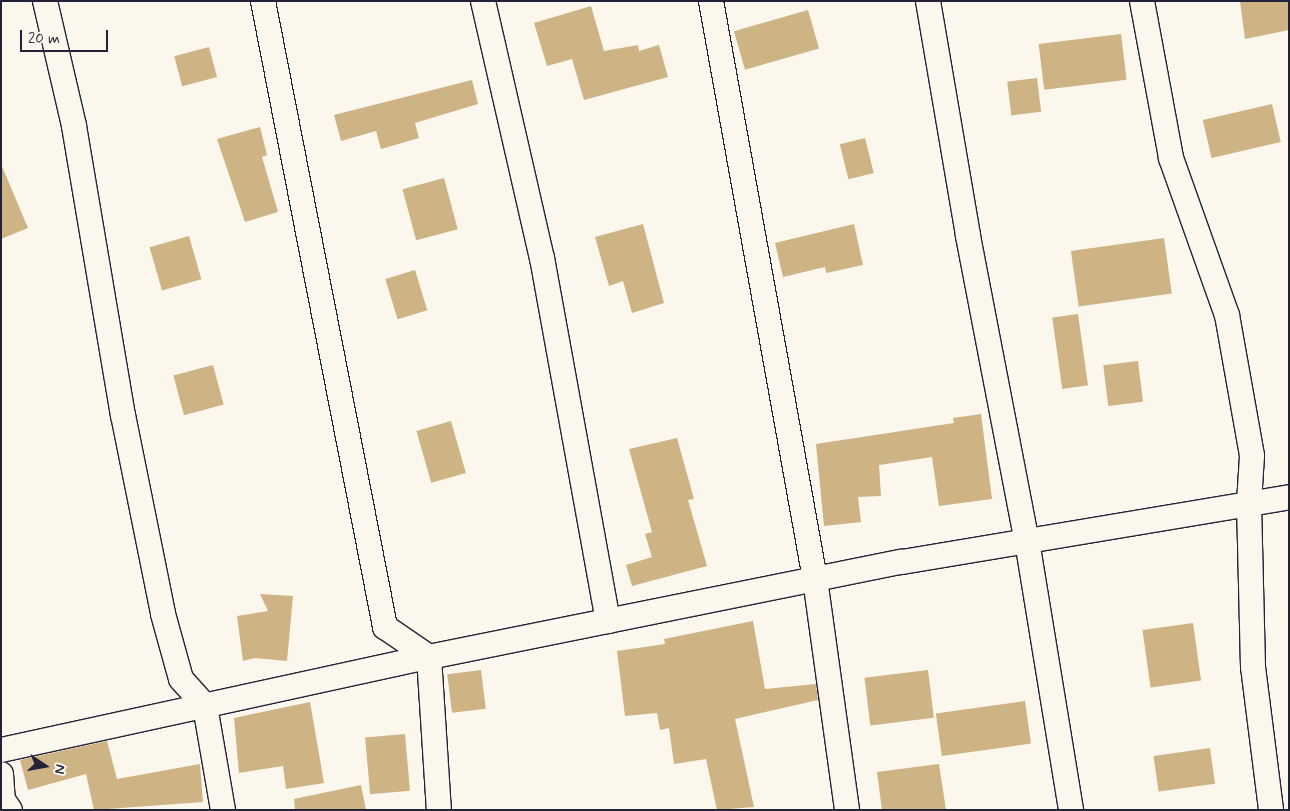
<!DOCTYPE html>
<style>
body{margin:0}
#map{position:relative;width:1290px;height:811px;overflow:hidden;background:#fbf7ec;font-family:Mynerve,sans-serif}
div>[style]{position:absolute}
.building>*{inset:0;background:#ceb384;transform-origin:0 0}
.roads{filter:drop-shadow(1px 0 #22223b) drop-shadow(-1px 0 #22223b) drop-shadow(0 1px #22223b) drop-shadow(0 -1px #22223b)}
.minor>*{height:24px;margin:-12px;padding:0 12px;transform-origin:12px;border-radius:12px;background:#fbf7ec}
span{translate:-50% -50%;white-space:nowrap;text-align:center;line-height:1.15;-webkit-text-stroke:5px #fbf7ec;paint-order:stroke}
.frame{position:absolute;inset:0;border:2px solid #22223b;pointer-events:none}
.north{position:absolute;left:20px;top:741px;width:50px;height:50px;-webkit-text-stroke:4px #fbf7ec;paint-order:stroke;rotate:102deg;font-size:14px;font-weight:700;line-height:20px;text-align:center;color:#22223b}
.north::after{content:'';display:block;margin:auto;width:18px;height:22px;background:#22223b;clip-path:polygon(50% 0,100% 100%,50% 72%,0 100%)}
.scale{position:absolute;left:20px;top:30px;width:88px;height:22px;box-sizing:border-box;border:2px solid #22223b;border-top:0;padding-left:6px;font-size:15px;line-height:18px;white-space:nowrap;color:#22223b;-webkit-text-stroke:4px #fbf7ec;paint-order:stroke}
</style>
<div id="map">
<div class="building">
<div style="clip-path:polygon(1240px 1px,1289px 1px,1289px 30px,1245px 39px)"></div>
<div style="clip-path:polygon(591px 6px,604px 51px,638px 45px,639px 51px,659px 45px,668px 77px,584px 100px,572px 59px,547px 66px,534px 23px)"></div>
<div style="left:808px;top:10px;width:40px;height:77px;rotate:74deg"></div>
<div style="left:1121px;top:34px;width:46px;height:83px;rotate:83deg"></div>
<div style="left:209px;top:47px;width:31px;height:36px;rotate:75deg"></div>
<div style="left:1037px;top:78px;width:34px;height:30px;rotate:83deg"></div>
<div style="clip-path:polygon(472px 80px,478px 104px,415px 123px,419px 138px,381px 149px,376px 131px,341px 141px,334px 115px)"></div>
<div style="left:1272px;top:104px;width:39px;height:71px;rotate:77deg"></div>
<div style="clip-path:polygon(260px 127px,267px 155px,262px 157px,278px 212px,245px 222px,217px 139px)"></div>
<div style="left:865px;top:138px;width:36px;height:26px;rotate:76deg"></div>
<div style="clip-path:polygon(1px 164px,28px 228px,1px 239px)"></div>
<div style="left:444px;top:178px;width:53px;height:43px;rotate:75deg"></div>
<div style="clip-path:polygon(643px 224px,664px 303px,632px 313px,623px 281px,609px 286px,595px 237px)"></div>
<div style="clip-path:polygon(854px 224px,863px 265px,826px 273px,825px 267px,783px 277px,775px 243px)"></div>
<div style="left:189px;top:236px;width:45px;height:41px;rotate:74deg"></div>
<div style="left:1164px;top:238px;width:56px;height:94px;rotate:82deg"></div>
<div style="left:415px;top:270px;width:42px;height:31px;rotate:73deg"></div>
<div style="left:1078px;top:314px;width:72px;height:26px;rotate:82deg"></div>
<div style="left:1138px;top:361px;width:41px;height:35px;rotate:83deg"></div>
<div style="left:213px;top:365px;width:41px;height:41px;rotate:75deg"></div>
<div style="clip-path:polygon(981px 414px,992px 499px,939px 506px,932px 457px,879px 465px,881px 496px,858px 497px,861px 522px,824px 526px,816px 444px,954px 423px,953px 418px)"></div>
<div style="left:451px;top:421px;width:54px;height:36px;rotate:74deg"></div>
<div style="clip-path:polygon(677px 438px,694px 499px,688px 500px,707px 566px,632px 586px,626px 565px,652px 557px,645px 534px,652px 532px,629px 449px)"></div>
<div style="clip-path:polygon(260px 594px,293px 596px,287px 661px,255px 658px,243px 661px,237px 616px,268px 611px)"></div>
<div style="clip-path:polygon(753px 621px,765px 689px,816px 684px,818px 700px,735px 719px,754px 807px,717px 810px,706px 759px,674px 764px,669px 728px,660px 730px,657px 713px,625px 716px,617px 651px,665px 644px,664px 639px)"></div>
<div style="left:1193px;top:623px;width:58px;height:51px;rotate:82deg"></div>
<div style="left:481px;top:670px;width:39px;height:34px;rotate:83deg"></div>
<div style="left:928px;top:670px;width:48px;height:64px;rotate:83deg"></div>
<div style="left:1025px;top:701px;width:43px;height:90px;rotate:82deg"></div>
<div style="clip-path:polygon(310px 702px,324px 783px,286px 789px,283px 766px,239px 773px,234px 718px)"></div>
<div style="left:405px;top:734px;width:57px;height:40px;rotate:85deg"></div>
<div style="clip-path:polygon(107px 741px,117px 779px,200px 764px,203px 802px,94px 810px,86px 774px,28px 790px,20px 760px)"></div>
<div style="left:1210px;top:748px;width:36px;height:57px;rotate:82deg"></div>
<div style="clip-path:polygon(939px 764px,946px 810px,882px 810px,877px 772px)"></div>
<div style="clip-path:polygon(361px 785px,366px 810px,295px 810px,294px 799px)"></div>
</div>
<div class="roads">
<div class="minor">
<div style="left:45px;top:1px;width:128px;rotate:76.9deg"></div>
<div style="left:74px;top:126px;width:293px;rotate:80.4deg"></div>
<div style="left:123px;top:415px;width:203px;rotate:78.6deg"></div>
<div style="left:163px;top:614px;width:67px;rotate:74.5deg"></div>
<div style="left:181px;top:679px;width:36px;rotate:48deg"></div>
<div style="left:205px;top:706px;width:106px;rotate:80.2deg"></div>
<div style="left:263px;top:1px;width:638px;rotate:78.97deg"></div>
<div style="left:385px;top:627px;width:53px;rotate:34.3deg"></div>
<div style="left:429px;top:657px;width:153px;rotate:86.3deg"></div>
<div style="left:483px;top:1px;width:264px;rotate:77.1deg"></div>
<div style="left:542px;top:258px;width:369px;rotate:79.7deg"></div>
<div style="left:711px;top:1px;width:587px;rotate:79.8deg"></div>
<div style="left:815px;top:579px;width:233px;rotate:82.1deg"></div>
<div style="left:928px;top:1px;width:238px;rotate:80.3deg"></div>
<div style="left:968px;top:236px;width:311px;rotate:79.1deg"></div>
<div style="left:1027px;top:541px;width:273px;rotate:80.7deg"></div>
<div style="left:1142px;top:1px;width:160px;rotate:79.5deg"></div>
<div style="left:1171px;top:158px;width:167px;rotate:70.4deg"></div>
<div style="left:1227px;top:315px;width:143px;rotate:79.9deg"></div>
<div style="left:1252px;top:456px;width:47px;rotate:93.7deg"></div>
<div style="left:1249px;top:503px;width:164px;rotate:88.6deg"></div>
<div style="left:1253px;top:667px;width:144px;rotate:82.8deg"></div>
<div style="left:1px;top:750px;width:438px;rotate:-12.3deg"></div>
<div style="left:429px;top:657px;width:482px;rotate:-11.4deg"></div>
<div style="left:902px;top:562px;width:392px;rotate:-9.5deg"></div>
<div style="left:1px;top:774px;width:26px;rotate:86deg"></div>
<div style="left:3px;top:800px;width:12px;rotate:55deg"></div>
</div>
</div>
<div class="frame"></div>
<div class="north">N</div>
<div class="scale">20 m</div>
</div>
